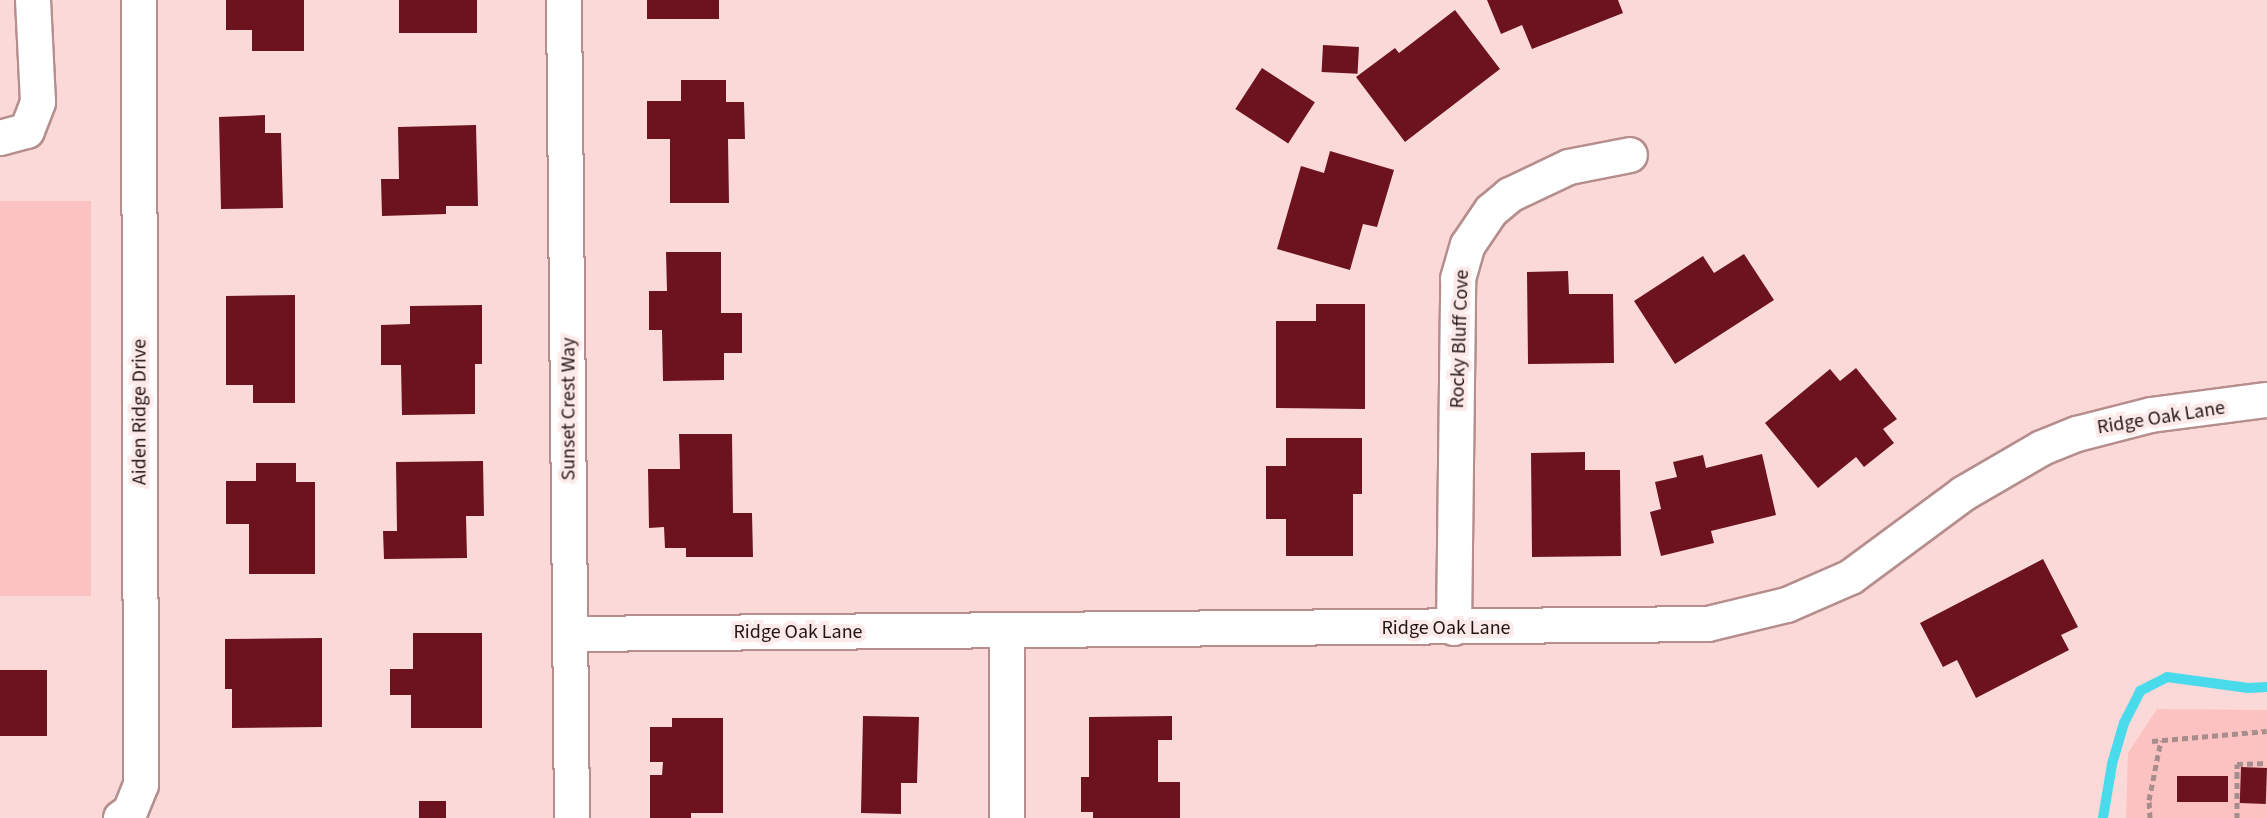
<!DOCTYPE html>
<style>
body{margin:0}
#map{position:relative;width:2267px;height:818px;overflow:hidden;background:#fbd9d8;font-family:"Source Sans 3",sans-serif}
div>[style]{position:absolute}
.green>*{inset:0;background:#fcc2c1;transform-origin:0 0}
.stream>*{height:10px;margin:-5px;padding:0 5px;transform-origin:5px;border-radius:5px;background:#49dbeb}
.building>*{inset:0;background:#6d131f;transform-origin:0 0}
.path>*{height:5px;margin-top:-2.5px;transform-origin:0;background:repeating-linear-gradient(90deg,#a88d8d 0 6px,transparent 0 10px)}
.roads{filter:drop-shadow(2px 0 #b58e8d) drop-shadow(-2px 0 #b58e8d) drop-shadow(0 2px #b58e8d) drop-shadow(0 -2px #b58e8d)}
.minor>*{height:34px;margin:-17px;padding:0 17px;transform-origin:17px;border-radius:17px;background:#fff}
span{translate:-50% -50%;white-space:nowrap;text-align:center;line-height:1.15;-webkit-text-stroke:8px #fceaea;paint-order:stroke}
.street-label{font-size:20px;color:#241515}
</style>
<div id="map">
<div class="green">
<div style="left:0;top:201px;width:91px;height:395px"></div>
<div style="clip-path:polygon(2157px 709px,2267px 710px,2267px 818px,2126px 818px,2128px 753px)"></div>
</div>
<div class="stream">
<div style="left:2103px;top:818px;width:55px;rotate:-80.5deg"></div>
<div style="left:2112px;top:764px;width:43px;rotate:-73.7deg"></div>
<div style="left:2124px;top:723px;width:36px;rotate:-63deg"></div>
<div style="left:2140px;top:691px;width:30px;rotate:-27deg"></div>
<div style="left:2167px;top:677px;width:82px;rotate:7.7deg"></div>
<div style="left:2248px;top:688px;width:19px;rotate:-3deg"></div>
</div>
<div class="building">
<div style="clip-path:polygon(226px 0,304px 0,304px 51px,252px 51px,252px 30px,226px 30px)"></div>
<div style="left:399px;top:0;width:78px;height:33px"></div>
<div style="left:647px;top:0;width:72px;height:19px"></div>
<div style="clip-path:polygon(1487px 0,1618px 0,1623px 13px,1532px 49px,1522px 25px,1501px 34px)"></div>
<div style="clip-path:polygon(1455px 10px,1500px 69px,1405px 142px,1356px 77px,1395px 48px,1399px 53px)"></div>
<div style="left:1323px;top:45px;width:36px;height:27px;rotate:3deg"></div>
<div style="left:1262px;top:68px;width:63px;height:49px;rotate:33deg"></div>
<div style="clip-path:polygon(681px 80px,726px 80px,726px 102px,744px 102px,745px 139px,728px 139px,729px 203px,670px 203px,670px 139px,647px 139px,647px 101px,681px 101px)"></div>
<div style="clip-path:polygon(265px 115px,265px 133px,281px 133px,283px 208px,221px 209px,219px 117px)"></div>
<div style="clip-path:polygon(476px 125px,478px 206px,446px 206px,446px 214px,382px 216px,381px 179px,399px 179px,398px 127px)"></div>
<div style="clip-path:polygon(1330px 151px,1394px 170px,1377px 227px,1363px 224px,1350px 270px,1277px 249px,1301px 166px,1324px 173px)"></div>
<div style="clip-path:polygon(666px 252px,721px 252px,721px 313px,742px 313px,742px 353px,724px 353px,724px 380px,663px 381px,662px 330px,649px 330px,649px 291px,667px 291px)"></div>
<div style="clip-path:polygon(1744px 254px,1774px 300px,1675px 364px,1634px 301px,1703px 256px,1714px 273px)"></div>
<div style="clip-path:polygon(1568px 271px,1569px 294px,1613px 294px,1614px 363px,1528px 364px,1527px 272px)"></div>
<div style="clip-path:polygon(295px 295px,295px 403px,253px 403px,253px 385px,226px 385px,226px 296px)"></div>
<div style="clip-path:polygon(1316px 304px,1365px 304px,1365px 409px,1276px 408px,1276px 321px,1316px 321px)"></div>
<div style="clip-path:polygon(482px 305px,482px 364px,475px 364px,475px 414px,402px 415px,401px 365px,381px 365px,381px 325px,410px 324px,410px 306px)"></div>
<div style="clip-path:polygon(1856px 368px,1897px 419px,1883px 429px,1894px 443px,1864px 467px,1856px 457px,1818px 488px,1765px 423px,1830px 369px,1840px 381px)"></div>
<div style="clip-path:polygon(679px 434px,732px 434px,733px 513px,752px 513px,753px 557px,686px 557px,686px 548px,665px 548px,664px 527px,649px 528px,648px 469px,680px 469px)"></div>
<div style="clip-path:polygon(1286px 438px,1362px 438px,1362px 494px,1353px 494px,1353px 556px,1286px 556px,1286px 519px,1266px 519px,1266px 466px,1286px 466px)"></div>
<div style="clip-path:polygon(1585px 452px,1585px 470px,1620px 470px,1621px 556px,1532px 557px,1531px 453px)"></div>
<div style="clip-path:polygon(1762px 454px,1776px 515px,1711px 531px,1714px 543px,1661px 556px,1650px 512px,1661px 509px,1655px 482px,1677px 477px,1673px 462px,1703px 455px,1706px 468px)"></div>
<div style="clip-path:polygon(483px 461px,484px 516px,466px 516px,467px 558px,384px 559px,383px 531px,397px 531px,396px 462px)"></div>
<div style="clip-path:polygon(256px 463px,296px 463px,296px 482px,315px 482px,315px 574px,249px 574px,249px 524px,226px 524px,226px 481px,256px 481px)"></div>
<div style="clip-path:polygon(2043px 559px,2078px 627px,2061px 635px,2069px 650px,1976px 698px,1957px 660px,1943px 667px,1920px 623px)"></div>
<div style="clip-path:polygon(413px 633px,482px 633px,482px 728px,411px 728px,411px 695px,390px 695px,390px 669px,413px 669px)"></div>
<div style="clip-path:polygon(322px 638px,322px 727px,232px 728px,232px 689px,225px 689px,225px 639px)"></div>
<div style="left:0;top:670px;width:47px;height:66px"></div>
<div style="clip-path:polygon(863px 716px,919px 717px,917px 783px,901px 783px,901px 814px,861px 813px)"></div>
<div style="clip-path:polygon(1172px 716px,1172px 740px,1158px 740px,1158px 782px,1180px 782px,1180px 818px,1093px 818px,1093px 812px,1081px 812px,1081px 777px,1089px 777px,1089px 717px)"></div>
<div style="clip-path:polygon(672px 718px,723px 718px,723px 813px,691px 813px,691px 818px,650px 818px,650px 775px,662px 775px,663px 762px,650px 762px,650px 727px,672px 727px)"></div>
<div style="left:2241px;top:767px;width:26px;height:36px;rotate:2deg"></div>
<div style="left:2228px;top:776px;width:26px;height:51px;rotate:90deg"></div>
<div style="left:419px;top:801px;width:27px;height:17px"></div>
</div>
<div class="path">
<div style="left:2152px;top:741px;width:115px;rotate:-5deg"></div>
<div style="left:2150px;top:818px;width:18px;rotate:-93deg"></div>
<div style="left:2149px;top:800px;width:61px;rotate:-78.7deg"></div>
<div style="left:2237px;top:818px;width:54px;rotate:-90deg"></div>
<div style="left:2237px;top:764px;width:30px;rotate:-2deg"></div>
</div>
<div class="roads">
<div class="minor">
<div style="left:564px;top:0;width:818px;rotate:89.44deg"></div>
<div style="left:0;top:138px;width:28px;rotate:-15deg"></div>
<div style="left:27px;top:131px;width:31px;rotate:-69deg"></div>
<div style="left:38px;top:102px;width:102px;rotate:-92.8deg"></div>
<div style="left:1454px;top:628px;width:349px;rotate:-89.3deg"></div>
<div style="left:1458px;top:279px;width:35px;rotate:-74deg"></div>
<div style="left:1468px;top:245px;width:41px;rotate:-55.9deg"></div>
<div style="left:1491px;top:211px;width:25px;rotate:-40deg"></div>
<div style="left:1510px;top:195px;width:65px;rotate:-25.4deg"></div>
<div style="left:1569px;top:167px;width:62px;rotate:-11.1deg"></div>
<div style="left:1007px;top:631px;width:187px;rotate:90deg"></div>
<div style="left:570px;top:634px;width:1138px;rotate:-0.5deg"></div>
<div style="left:1708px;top:624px;width:81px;rotate:-13.5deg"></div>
<div style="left:1787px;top:605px;width:70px;rotate:-23.6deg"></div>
<div style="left:1851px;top:577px;width:139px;rotate:-36.5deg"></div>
<div style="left:1963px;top:494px;width:91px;rotate:-30.2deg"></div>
<div style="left:2042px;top:448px;width:38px;rotate:-22deg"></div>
<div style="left:2077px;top:434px;width:76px;rotate:-14.4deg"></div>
<div style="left:2151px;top:415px;width:117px;rotate:-7.4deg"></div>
<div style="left:121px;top:818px;width:11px;rotate:-34deg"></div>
<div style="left:130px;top:812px;width:29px;rotate:-68deg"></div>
<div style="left:141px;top:785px;width:785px;rotate:-90.15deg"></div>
</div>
</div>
<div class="street-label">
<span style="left:1460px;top:339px;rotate:-88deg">Rocky Bluff Cove</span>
<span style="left:569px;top:409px;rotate:-90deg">Sunset Crest Way</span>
<span style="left:140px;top:412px;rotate:-90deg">Aiden Ridge Drive</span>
<span style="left:2161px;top:418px;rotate:-9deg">Ridge Oak Lane</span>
<span style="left:1446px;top:628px">Ridge Oak Lane</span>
<span style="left:798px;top:632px">Ridge Oak Lane</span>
</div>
</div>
